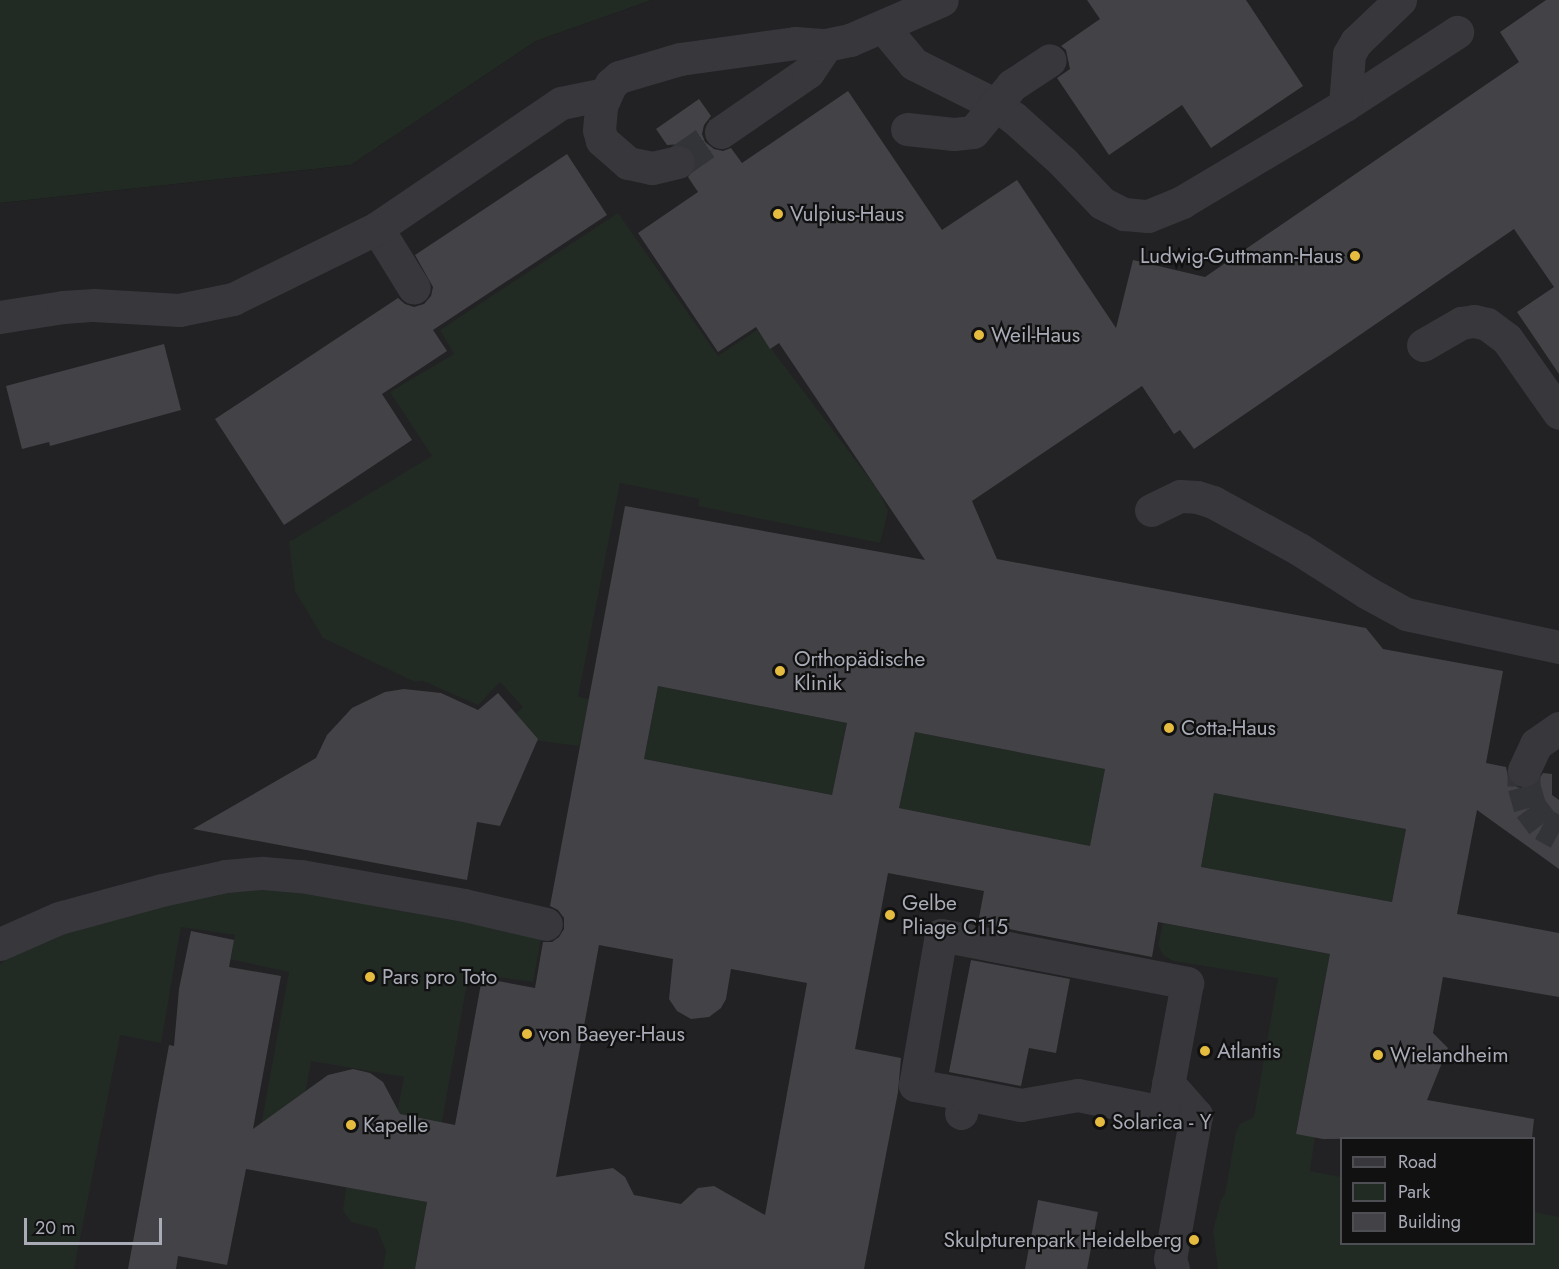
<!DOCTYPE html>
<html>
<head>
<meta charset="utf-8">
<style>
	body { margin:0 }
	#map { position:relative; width:1559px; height:1269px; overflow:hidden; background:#161617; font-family:Jost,sans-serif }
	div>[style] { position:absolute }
	.built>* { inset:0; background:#222224 }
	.green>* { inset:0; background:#222a24 }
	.building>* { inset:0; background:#434347 }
	.minor-tunnel>* { height:33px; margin-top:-16.5px; transform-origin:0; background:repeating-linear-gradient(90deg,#333437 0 33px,transparent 0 49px) }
	.minor>* { height:33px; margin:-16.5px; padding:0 16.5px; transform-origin:16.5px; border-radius:16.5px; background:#37373c }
	.dots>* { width:16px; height:16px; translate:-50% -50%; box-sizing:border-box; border:3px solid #111112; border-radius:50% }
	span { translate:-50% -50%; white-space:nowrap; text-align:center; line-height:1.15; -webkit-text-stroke:4.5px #111112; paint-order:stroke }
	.poi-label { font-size:21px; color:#a9acb7 }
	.left { translate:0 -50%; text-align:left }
	.right { translate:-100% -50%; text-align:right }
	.legend { position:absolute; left:1340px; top:1137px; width:195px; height:108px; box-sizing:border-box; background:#111112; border:2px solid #4e4f54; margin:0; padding:8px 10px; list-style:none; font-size:18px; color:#a9acb7 }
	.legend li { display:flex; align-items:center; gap:12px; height:30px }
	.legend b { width:30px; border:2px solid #4e4f54 }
	.scale { position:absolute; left:24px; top:1218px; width:138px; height:27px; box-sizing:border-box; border:3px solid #a9acb7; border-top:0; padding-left:8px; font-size:18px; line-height:21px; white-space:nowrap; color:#a9acb7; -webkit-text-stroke:4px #111112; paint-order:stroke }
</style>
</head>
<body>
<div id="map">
	<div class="built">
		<i style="clip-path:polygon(evenodd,652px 0,1559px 0,1559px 1269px,0 1269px,0 203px,351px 165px,536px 41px,652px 0,1342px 1138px,1534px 1138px,1534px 1244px,1342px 1244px,1342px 1138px)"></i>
	</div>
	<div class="green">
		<i style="clip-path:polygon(0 0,652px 0,536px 41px,351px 165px,0 203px)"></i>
		<i style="clip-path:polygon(618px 213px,718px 356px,757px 330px,879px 491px,888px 511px,880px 543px,698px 506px,699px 499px,620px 483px,578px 697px,629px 706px,622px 743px,582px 736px,579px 746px,502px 736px,498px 730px,523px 707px,500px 682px,478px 705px,423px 681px,415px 682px,323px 638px,295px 591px,289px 542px,432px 456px,390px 392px,454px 354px,440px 330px)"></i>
		<i style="clip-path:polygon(658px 686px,847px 723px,832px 795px,644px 759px)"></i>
		<i style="clip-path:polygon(915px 732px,1105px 769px,1090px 846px,860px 800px,870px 752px,909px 759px)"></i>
		<i style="clip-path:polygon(1214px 793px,1406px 829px,1392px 902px,1201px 867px)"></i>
		<i style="clip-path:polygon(289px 888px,468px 917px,541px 938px,533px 982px,469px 973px,431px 1182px,385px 1173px,404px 1077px,311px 1061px,294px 1155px,257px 1148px,289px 972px,229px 959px,235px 935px,181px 927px,161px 1043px,120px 1035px,74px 1269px,0 1269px,0 964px,34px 940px,175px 900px,244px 889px)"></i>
		<i style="clip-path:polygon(1163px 923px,1350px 958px,1323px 988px,1296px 1134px,1315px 1137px,1310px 1171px,1341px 1177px,1342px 1244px,1534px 1244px,1534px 1212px,1559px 1217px,1559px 1269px,1218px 1269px,1213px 1231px,1221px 1200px,1225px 1194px,1236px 1132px,1240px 1124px,1254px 1117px,1278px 978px,1173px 961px,1163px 955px,1158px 945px)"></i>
		<i style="clip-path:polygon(346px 1187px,427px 1202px,415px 1269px,383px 1269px,386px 1251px,377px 1229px,351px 1222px,343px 1211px)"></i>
	</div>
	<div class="building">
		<i style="clip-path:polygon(1087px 0,1246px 0,1303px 86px,1211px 148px,1182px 105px,1109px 155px,1057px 78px,1070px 69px,1066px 50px,1061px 46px,1100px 19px)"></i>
		<i style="clip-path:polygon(evenodd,1546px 0,1559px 0,1559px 374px,1517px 312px,1554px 287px,1514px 229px,1194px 449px,1180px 430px,1174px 434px,1142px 386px,972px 501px,997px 559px,1366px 628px,1383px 649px,1503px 671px,1486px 763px,1506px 767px,1509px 781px,1517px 787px,1525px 789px,1535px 785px,1543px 773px,1552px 774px,1552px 795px,1559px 800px,1559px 869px,1477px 810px,1457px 914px,1559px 933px,1559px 997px,1443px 977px,1433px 1033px,1448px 1048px,1427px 1100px,1534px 1119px,1532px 1138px,1323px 1139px,1296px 1134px,1330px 954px,1158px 922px,1152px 957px,978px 923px,984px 891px,888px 873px,855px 1049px,901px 1058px,898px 1092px,864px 1269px,415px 1269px,427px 1202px,246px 1169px,227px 1265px,178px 1256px,176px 1269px,128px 1269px,169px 1045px,174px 1046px,179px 989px,191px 931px,234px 940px,229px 967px,281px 976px,253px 1129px,328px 1075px,353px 1069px,370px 1073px,383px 1082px,400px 1114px,455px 1125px,482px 978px,535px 988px,543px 942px,552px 942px,559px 937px,564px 929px,564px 918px,558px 910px,550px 906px,625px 506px,925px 560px,779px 343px,770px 349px,756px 327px,718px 352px,638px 233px,698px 192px,688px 177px,696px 167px,696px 158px,692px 150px,683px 144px,667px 145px,656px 129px,699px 99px,711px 116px,704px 125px,702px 134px,705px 142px,714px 149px,723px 151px,731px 148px,742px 163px,848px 91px,942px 230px,1017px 180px,1116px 328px,1133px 260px,1205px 277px,1519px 62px,1500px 32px,1546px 0,658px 686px,847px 723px,832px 795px,644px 759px,658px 686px,1546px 0,915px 732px,1105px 769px,1090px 846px,899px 808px,915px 732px,1546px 0,1214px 793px,1406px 829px,1392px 902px,1201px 867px,1214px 793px,1546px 0,599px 945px,673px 959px,669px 999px,677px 1011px,691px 1019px,709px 1017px,721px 1008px,726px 999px,731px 969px,807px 983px,765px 1215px,714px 1186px,698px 1188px,681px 1204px,634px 1195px,625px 1177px,613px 1168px,556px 1177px,599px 945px)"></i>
		<i style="clip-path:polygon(567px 154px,607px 215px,433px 330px,447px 351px,382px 394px,412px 440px,284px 525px,215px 419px,398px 298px,405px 304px,414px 307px,424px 304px,431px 296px,433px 287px,415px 255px)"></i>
		<i style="clip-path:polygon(164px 344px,181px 410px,50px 446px,49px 442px,22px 449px,6px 386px)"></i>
		<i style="clip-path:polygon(404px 689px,441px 693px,478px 710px,498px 693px,538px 739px,500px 826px,477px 822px,467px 880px,193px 829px,316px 758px,327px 735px,352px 708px,385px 692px)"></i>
		<i style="clip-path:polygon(971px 960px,1070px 979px,1056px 1053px,1029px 1048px,1021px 1086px,949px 1072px)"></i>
		<i style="clip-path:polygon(1038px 1200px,1098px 1212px,1087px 1269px,1025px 1269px)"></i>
	</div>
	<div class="minor-tunnel">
		<i style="left:678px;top:162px;width:52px;rotate:-34.9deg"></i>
		<i style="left:1524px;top:770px;width:16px;rotate:90deg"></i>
		<i style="left:1524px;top:786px;width:22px;rotate:74deg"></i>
		<i style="left:1530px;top:807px;width:21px;rotate:53deg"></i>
		<i style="left:1543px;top:824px;width:18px;rotate:29deg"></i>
	</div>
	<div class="minor">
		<i style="left:883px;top:27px;width:48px;rotate:50deg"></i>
		<i style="left:914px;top:64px;width:89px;rotate:26.6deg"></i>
		<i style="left:994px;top:104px;width:24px;rotate:35deg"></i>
		<i style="left:1014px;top:118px;width:66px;rotate:41.9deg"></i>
		<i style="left:1063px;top:162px;width:57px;rotate:46.4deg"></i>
		<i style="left:1102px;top:203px;width:25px;rotate:27deg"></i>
		<i style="left:1124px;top:214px;width:24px;rotate:5deg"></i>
		<i style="left:1148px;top:216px;width:37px;rotate:-22deg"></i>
		<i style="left:1182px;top:202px;width:190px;rotate:-30.8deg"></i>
		<i style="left:1345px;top:105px;width:134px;rotate:-33.1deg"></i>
		<i style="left:1345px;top:105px;width:51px;rotate:-85.5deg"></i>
		<i style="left:1349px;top:54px;width:14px;rotate:-60deg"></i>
		<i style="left:1356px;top:42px;width:61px;rotate:-43.7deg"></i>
		<i style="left:907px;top:129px;width:47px;rotate:6.1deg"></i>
		<i style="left:954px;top:134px;width:19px;rotate:-6deg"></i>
		<i style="left:973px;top:132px;width:61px;rotate:-50.3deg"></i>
		<i style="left:1012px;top:85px;width:45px;rotate:-33.3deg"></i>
		<i style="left:721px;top:132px;width:106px;rotate:-34.6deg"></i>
		<i style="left:808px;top:72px;width:32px;rotate:-56deg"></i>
		<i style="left:678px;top:162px;width:27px;rotate:167deg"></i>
		<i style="left:652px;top:168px;width:25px;rotate:-168deg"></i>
		<i style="left:628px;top:163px;width:35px;rotate:-139deg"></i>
		<i style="left:602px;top:140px;width:10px;rotate:-107deg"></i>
		<i style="left:599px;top:130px;width:24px;rotate:-85deg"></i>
		<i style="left:601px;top:106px;width:24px;rotate:-66deg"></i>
		<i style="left:611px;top:84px;width:11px;rotate:-41deg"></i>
		<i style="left:619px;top:77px;width:64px;rotate:-16.4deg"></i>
		<i style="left:680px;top:59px;width:116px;rotate:-7.9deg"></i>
		<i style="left:795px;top:43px;width:31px;rotate:4deg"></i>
		<i style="left:826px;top:45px;width:25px;rotate:-12deg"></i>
		<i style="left:850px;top:40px;width:100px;rotate:-23.5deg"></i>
		<i style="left:377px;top:228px;width:70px;rotate:58.3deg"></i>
		<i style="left:0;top:317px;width:64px;rotate:-9deg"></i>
		<i style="left:63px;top:307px;width:31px;rotate:-4deg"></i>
		<i style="left:94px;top:305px;width:85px;rotate:3.4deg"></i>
		<i style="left:179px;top:310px;width:55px;rotate:-11.5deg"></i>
		<i style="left:233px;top:299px;width:161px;rotate:-26.2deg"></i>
		<i style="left:377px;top:228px;width:222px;rotate:-34.2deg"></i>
		<i style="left:561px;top:103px;width:45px;rotate:-11.6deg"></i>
		<i style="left:1423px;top:345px;width:44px;rotate:-30.1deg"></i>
		<i style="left:1461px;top:323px;width:13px;rotate:-9deg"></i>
		<i style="left:1474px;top:321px;width:13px;rotate:13deg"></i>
		<i style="left:1487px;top:324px;width:25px;rotate:37deg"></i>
		<i style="left:1507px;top:339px;width:90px;rotate:54.9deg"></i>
		<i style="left:1151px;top:510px;width:32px;rotate:-26deg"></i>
		<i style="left:1180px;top:496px;width:17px;rotate:3deg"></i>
		<i style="left:1197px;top:497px;width:17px;rotate:17deg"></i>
		<i style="left:1213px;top:502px;width:98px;rotate:28.7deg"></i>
		<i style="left:1299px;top:549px;width:80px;rotate:32.7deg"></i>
		<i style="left:1366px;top:592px;width:46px;rotate:28.8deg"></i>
		<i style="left:1406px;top:614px;width:157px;rotate:12.2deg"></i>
		<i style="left:1524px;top:770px;width:29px;rotate:-65deg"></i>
		<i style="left:1536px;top:744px;width:28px;rotate:-35deg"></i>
		<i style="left:0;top:944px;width:64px;rotate:-23.8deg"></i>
		<i style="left:59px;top:918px;width:107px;rotate:-15.2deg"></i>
		<i style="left:162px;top:890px;width:66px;rotate:-12.3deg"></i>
		<i style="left:226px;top:876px;width:37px;rotate:-5deg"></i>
		<i style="left:263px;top:873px;width:38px;rotate:5deg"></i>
		<i style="left:301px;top:876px;width:166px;rotate:10.1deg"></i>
		<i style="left:464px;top:905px;width:84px;rotate:13deg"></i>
		<i style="left:1168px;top:1083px;width:43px;rotate:48.8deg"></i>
		<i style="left:1196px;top:1115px;width:146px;rotate:100.2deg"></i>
		<i style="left:1170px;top:1259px;width:10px;rotate:73deg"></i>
		<i style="left:961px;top:1113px;width:19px;rotate:-78deg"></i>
		<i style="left:965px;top:1094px;width:51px;rotate:-169.8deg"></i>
		<i style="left:915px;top:1085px;width:152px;rotate:-80.2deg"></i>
		<i style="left:941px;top:935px;width:251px;rotate:11deg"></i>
		<i style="left:1187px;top:983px;width:131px;rotate:100.5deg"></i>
		<i style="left:1163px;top:1112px;width:87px;rotate:-168.7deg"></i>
		<i style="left:1078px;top:1095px;width:58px;rotate:170deg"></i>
		<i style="left:1021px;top:1105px;width:57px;rotate:-168.9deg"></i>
	</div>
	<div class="dots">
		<i style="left:778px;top:214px;background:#e5bc40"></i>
		<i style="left:1355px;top:256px;background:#e5bc40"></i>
		<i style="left:979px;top:335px;background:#e5bc40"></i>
		<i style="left:780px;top:671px;background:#e5bc40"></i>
		<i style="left:1169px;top:728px;background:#e5bc40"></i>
		<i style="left:890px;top:915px;background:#e5bc40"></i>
		<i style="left:370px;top:977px;background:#e5bc40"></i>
		<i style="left:527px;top:1034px;background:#e5bc40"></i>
		<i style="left:1205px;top:1051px;background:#e5bc40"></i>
		<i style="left:1378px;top:1055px;background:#e5bc40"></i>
		<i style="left:1100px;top:1122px;background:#e5bc40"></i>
		<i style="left:351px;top:1125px;background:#e5bc40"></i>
		<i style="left:1194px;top:1240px;background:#e5bc40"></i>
	</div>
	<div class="poi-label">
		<span class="left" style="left:790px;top:214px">Vulpius-Haus</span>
		<span class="right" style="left:1343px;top:256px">Ludwig-Guttmann-Haus</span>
		<span class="left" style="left:991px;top:335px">Weil-Haus</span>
		<span class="left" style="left:794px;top:671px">Orthopädische<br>Klinik</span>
		<span class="left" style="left:1181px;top:728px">Cotta-Haus</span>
		<span class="left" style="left:902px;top:915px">Gelbe<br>Pliage C115</span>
		<span class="left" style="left:382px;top:977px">Pars pro Toto</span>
		<span class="left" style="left:539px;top:1034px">von Baeyer-Haus</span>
		<span class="left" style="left:1217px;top:1051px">Atlantis</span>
		<span class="left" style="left:1390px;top:1055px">Wielandheim</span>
		<span class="left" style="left:1112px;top:1122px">Solarica - Y</span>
		<span class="left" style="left:363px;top:1125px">Kapelle</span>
		<span class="right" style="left:1182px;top:1240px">Skulpturenpark Heidelberg</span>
	</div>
	<ul class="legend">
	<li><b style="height:8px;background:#37373c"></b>Road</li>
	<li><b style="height:16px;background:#222a24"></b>Park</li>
	<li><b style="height:16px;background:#434347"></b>Building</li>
	</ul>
	<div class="scale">20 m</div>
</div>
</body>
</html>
